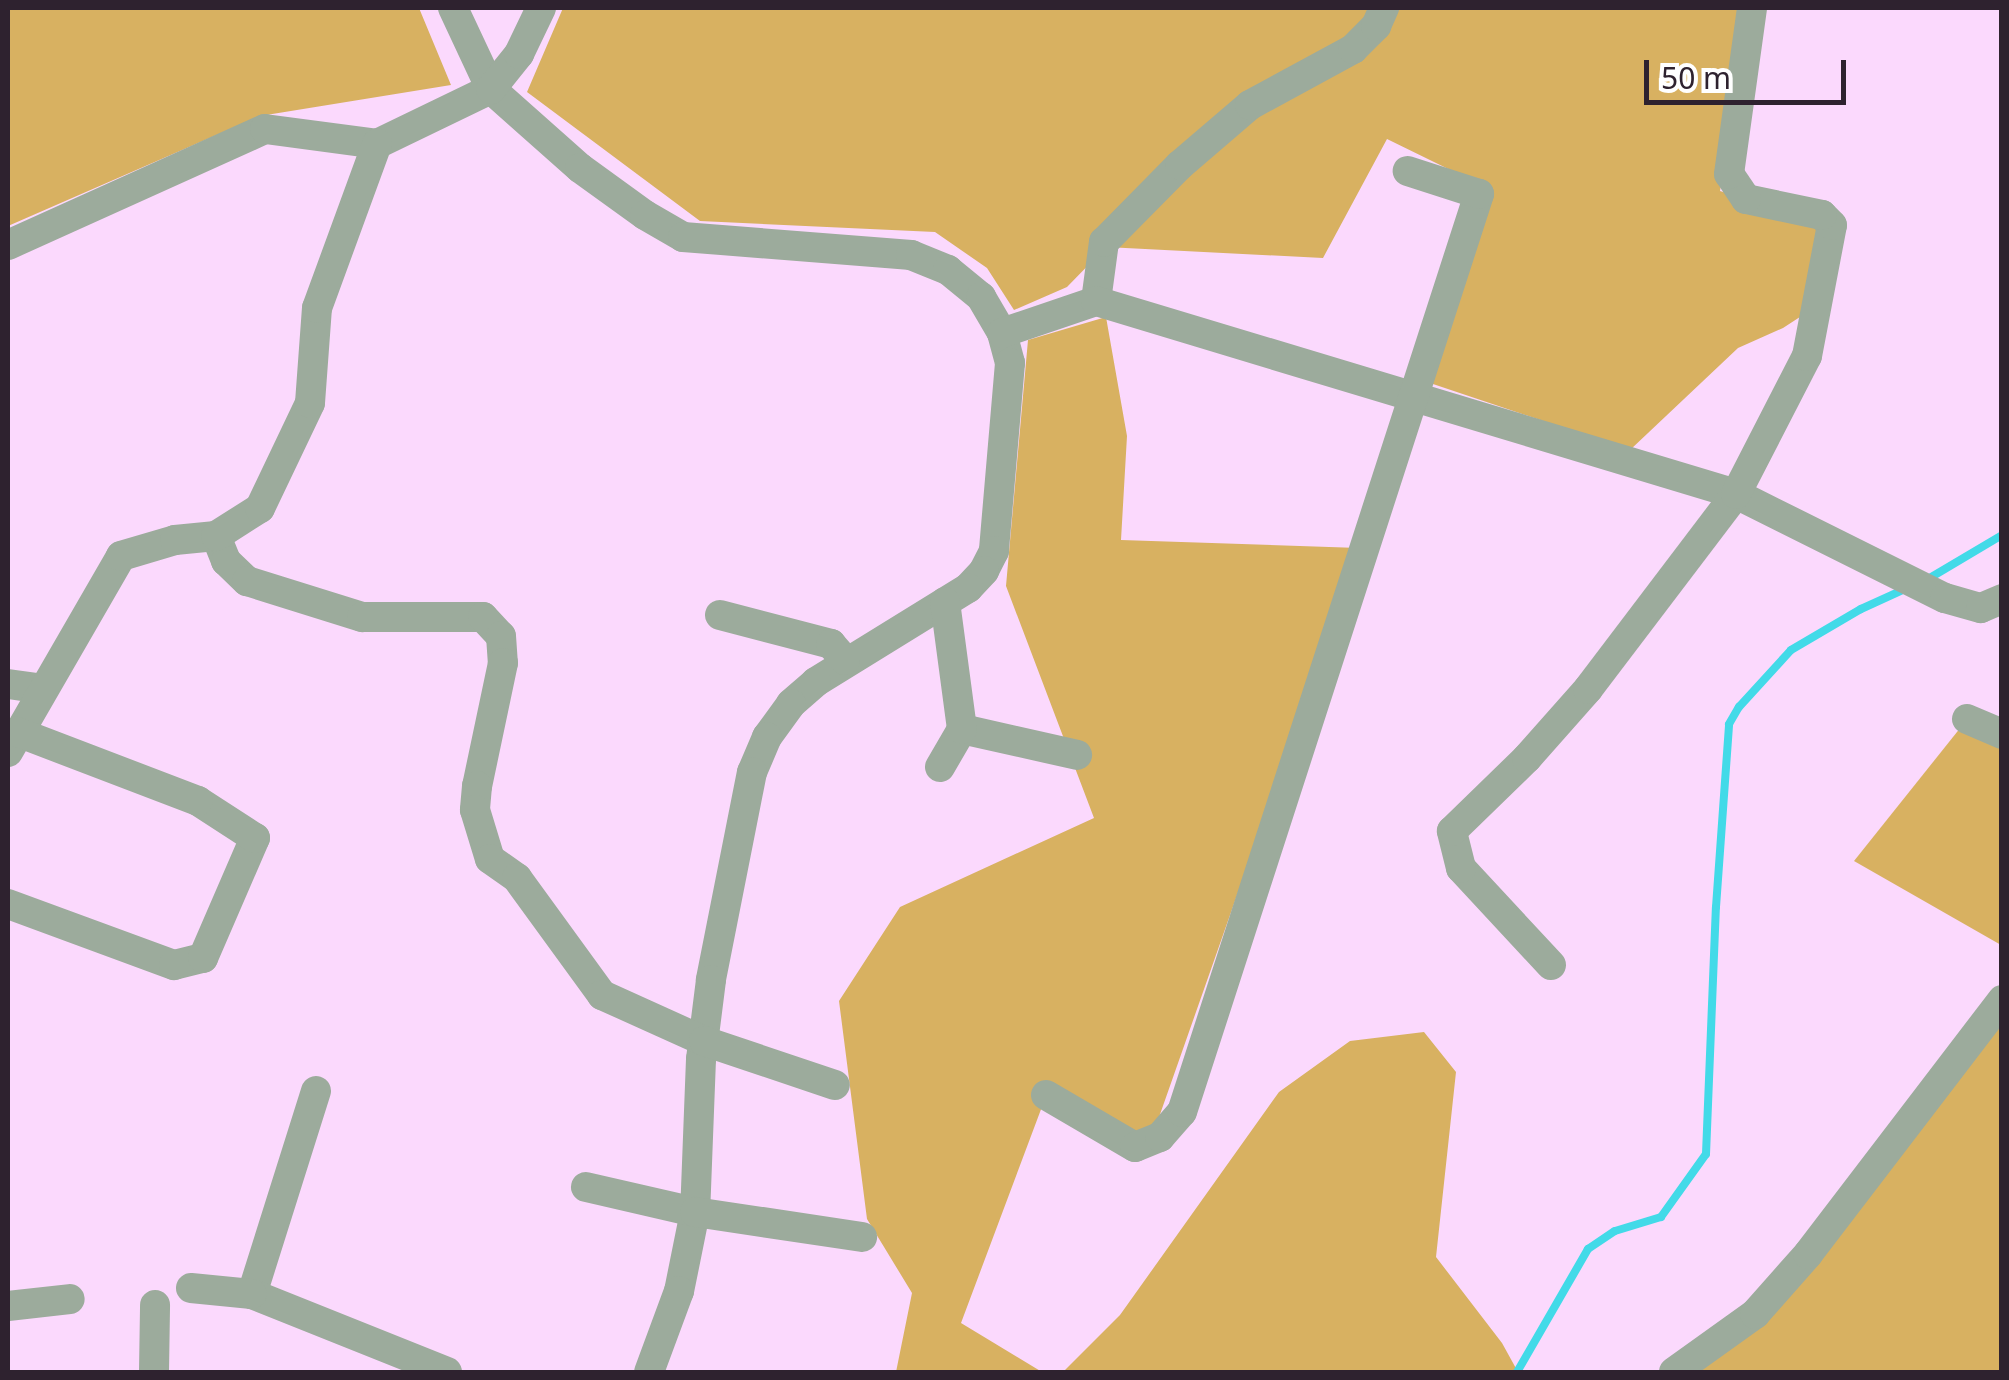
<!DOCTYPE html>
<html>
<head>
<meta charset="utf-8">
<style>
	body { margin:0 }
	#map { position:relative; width:2009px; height:1380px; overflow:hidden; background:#fbd9fd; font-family:"Noto Sans",sans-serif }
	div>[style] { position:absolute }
	.green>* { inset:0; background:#d8b161 }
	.stream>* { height:8px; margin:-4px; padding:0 4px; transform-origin:4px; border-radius:4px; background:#42dae8 }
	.minor>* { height:30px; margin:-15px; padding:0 15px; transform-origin:15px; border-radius:15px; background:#9cab9c }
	span { translate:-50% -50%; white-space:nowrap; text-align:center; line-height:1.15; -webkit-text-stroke:9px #fff; paint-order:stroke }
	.frame { position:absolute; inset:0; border:10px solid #2e222f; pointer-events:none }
	.scale { position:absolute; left:1644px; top:60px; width:202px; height:45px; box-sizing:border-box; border:5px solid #2e222f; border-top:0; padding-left:12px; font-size:30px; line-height:35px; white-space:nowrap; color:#2e222f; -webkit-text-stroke:8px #fff; paint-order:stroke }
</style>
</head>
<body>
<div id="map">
	<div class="green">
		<i style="clip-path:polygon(8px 8px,419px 8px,451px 85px,260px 116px,8px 226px)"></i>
		<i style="clip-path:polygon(563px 8px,1751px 8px,1720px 191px,1841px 228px,1823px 302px,1783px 328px,1738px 348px,1630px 450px,1430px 383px,1481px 185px,1387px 139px,1323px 258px,1106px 247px,1067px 287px,1014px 310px,987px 268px,935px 232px,700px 221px,527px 92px)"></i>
		<i style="clip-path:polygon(1106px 317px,1127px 436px,1121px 540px,1359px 548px,1151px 1140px,1046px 1096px,961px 1323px,1042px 1372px,896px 1372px,912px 1293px,867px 1219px,839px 1001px,900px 907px,1094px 818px,1006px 586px,1028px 340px)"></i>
		<i style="clip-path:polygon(1961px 727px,2001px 743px,2001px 945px,1854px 861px)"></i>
		<i style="clip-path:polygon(2001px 999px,2001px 1372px,1682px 1372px,1786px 1300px)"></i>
		<i style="clip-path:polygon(1424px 1032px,1456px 1072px,1436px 1257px,1502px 1343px,1518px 1372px,1063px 1372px,1120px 1315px,1279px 1092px,1350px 1041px)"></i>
	</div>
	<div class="stream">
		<i style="left:1928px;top:579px;width:86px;rotate:-30.7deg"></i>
		<i style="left:1517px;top:1372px;width:142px;rotate:-60deg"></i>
		<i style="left:1588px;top:1249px;width:32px;rotate:-34deg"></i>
		<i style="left:1615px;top:1231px;width:48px;rotate:-16.9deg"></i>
		<i style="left:1661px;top:1217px;width:77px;rotate:-54.5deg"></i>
		<i style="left:1706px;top:1154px;width:247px;rotate:-87.7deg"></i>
		<i style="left:1716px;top:907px;width:183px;rotate:-85.9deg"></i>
		<i style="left:1729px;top:724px;width:20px;rotate:-60deg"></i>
		<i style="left:1739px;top:707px;width:77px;rotate:-47.6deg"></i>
		<i style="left:1791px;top:650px;width:81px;rotate:-30.4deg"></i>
		<i style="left:1861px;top:609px;width:51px;rotate:-24.5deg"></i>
	</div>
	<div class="minor">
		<i style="left:453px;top:8px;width:89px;rotate:64.9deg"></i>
		<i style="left:491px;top:89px;width:119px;rotate:41.6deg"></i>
		<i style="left:580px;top:168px;width:80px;rotate:35.9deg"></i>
		<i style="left:645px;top:215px;width:44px;rotate:30.1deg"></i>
		<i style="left:683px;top:237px;width:229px;rotate:4.5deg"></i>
		<i style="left:911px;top:255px;width:40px;rotate:22deg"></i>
		<i style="left:948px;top:270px;width:43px;rotate:39.3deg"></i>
		<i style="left:981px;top:297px;width:42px;rotate:59.7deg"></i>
		<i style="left:1002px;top:333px;width:31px;rotate:75deg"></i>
		<i style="left:1010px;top:363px;width:189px;rotate:94.9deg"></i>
		<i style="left:994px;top:551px;width:22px;rotate:117deg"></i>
		<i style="left:984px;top:571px;width:23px;rotate:133deg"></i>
		<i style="left:968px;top:588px;width:179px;rotate:148.3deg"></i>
		<i style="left:816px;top:682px;width:33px;rotate:139deg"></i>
		<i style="left:791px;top:704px;width:41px;rotate:126deg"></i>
		<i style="left:767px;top:737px;width:38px;rotate:113deg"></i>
		<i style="left:752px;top:772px;width:212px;rotate:101.2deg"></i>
		<i style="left:711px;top:980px;width:80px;rotate:97.2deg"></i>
		<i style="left:701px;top:1059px;width:153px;rotate:92.2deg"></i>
		<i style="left:695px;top:1212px;width:81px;rotate:101.4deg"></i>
		<i style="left:679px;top:1291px;width:86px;rotate:110.3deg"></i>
		<i style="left:8px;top:245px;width:282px;rotate:-24.3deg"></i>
		<i style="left:265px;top:129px;width:113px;rotate:7.6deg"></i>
		<i style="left:377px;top:144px;width:127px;rotate:-25.8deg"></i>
		<i style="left:491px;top:89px;width:45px;rotate:-51.3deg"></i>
		<i style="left:519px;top:54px;width:51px;rotate:-64.4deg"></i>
		<i style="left:1096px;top:301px;width:60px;rotate:-82.3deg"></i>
		<i style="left:1104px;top:242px;width:108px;rotate:-45.4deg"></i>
		<i style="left:1180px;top:165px;width:92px;rotate:-40.6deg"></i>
		<i style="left:1250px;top:105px;width:117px;rotate:-28.5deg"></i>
		<i style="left:1353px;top:49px;width:33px;rotate:-45deg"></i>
		<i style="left:1376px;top:26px;width:20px;rotate:-66deg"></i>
		<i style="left:1002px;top:333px;width:99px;rotate:-18.8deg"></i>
		<i style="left:1096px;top:301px;width:668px;rotate:16.78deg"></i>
		<i style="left:1736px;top:494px;width:233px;rotate:26.5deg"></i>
		<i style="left:1945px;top:598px;width:37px;rotate:16deg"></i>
		<i style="left:1981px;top:608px;width:23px;rotate:-23deg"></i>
		<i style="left:216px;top:536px;width:27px;rotate:68deg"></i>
		<i style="left:226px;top:561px;width:29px;rotate:44deg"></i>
		<i style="left:247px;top:581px;width:121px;rotate:17.4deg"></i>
		<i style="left:362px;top:617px;width:121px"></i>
		<i style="left:483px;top:617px;width:26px;rotate:47deg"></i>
		<i style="left:501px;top:636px;width:27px;rotate:86deg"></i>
		<i style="left:503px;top:663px;width:126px;rotate:101.9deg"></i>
		<i style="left:477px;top:786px;width:24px;rotate:95deg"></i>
		<i style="left:475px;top:810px;width:51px;rotate:73deg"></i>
		<i style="left:490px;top:859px;width:33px;rotate:35deg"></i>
		<i style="left:517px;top:878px;width:145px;rotate:54deg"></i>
		<i style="left:602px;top:995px;width:112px;rotate:24.3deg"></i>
		<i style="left:704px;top:1041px;width:138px;rotate:18.6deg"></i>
		<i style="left:720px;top:615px;width:115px;rotate:14.6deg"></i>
		<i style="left:831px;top:644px;width:21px;rotate:49deg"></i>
		<i style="left:8px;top:684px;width:35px;rotate:8deg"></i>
		<i style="left:1967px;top:719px;width:38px;rotate:23deg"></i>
		<i style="left:962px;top:729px;width:118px;rotate:12.7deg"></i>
		<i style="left:8px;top:752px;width:226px;rotate:-60deg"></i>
		<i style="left:121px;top:556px;width:56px;rotate:-16.5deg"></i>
		<i style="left:175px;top:540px;width:41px;rotate:-5.6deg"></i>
		<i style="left:216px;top:536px;width:52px;rotate:-32.5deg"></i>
		<i style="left:260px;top:508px;width:116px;rotate:-64.5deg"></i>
		<i style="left:310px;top:403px;width:95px;rotate:-85.8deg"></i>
		<i style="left:317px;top:308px;width:175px;rotate:-69.9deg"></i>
		<i style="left:940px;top:767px;width:44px;rotate:-59.9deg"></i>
		<i style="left:962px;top:729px;width:128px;rotate:-97.6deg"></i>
		<i style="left:8px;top:904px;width:177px;rotate:20.2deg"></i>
		<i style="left:174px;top:965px;width:30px;rotate:-14deg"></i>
		<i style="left:203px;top:958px;width:131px;rotate:-66.6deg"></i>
		<i style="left:255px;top:838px;width:68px;rotate:-147deg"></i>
		<i style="left:198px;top:801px;width:194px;rotate:-159.1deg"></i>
		<i style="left:1551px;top:965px;width:132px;rotate:-132.9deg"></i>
		<i style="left:1461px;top:868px;width:38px;rotate:-104deg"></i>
		<i style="left:1452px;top:831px;width:105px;rotate:-44.2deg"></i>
		<i style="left:1527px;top:758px;width:92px;rotate:-48.5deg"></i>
		<i style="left:1588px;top:689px;width:245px;rotate:-52.8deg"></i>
		<i style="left:1736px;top:494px;width:155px;rotate:-62.8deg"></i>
		<i style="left:1807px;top:356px;width:133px;rotate:-79.2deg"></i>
		<i style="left:1832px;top:225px;width:14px;rotate:-135deg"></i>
		<i style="left:1822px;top:215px;width:78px;rotate:-168.1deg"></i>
		<i style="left:1746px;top:199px;width:30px;rotate:-124deg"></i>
		<i style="left:1729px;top:174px;width:168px;rotate:-82.1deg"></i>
		<i style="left:316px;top:1091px;width:213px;rotate:107.5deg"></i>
		<i style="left:252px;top:1294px;width:210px;rotate:21.8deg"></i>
		<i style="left:1046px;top:1095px;width:103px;rotate:30.3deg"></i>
		<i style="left:1135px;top:1147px;width:27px;rotate:-22deg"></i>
		<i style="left:1160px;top:1137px;width:33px;rotate:-49deg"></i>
		<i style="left:1182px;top:1112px;width:965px;rotate:-72.07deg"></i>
		<i style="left:1479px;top:194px;width:75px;rotate:-162.1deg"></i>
		<i style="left:586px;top:1187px;width:112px;rotate:12.9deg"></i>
		<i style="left:695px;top:1212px;width:169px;rotate:8.5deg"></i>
		<i style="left:191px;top:1288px;width:61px;rotate:5.6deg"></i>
		<i style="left:8px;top:1306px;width:62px;rotate:-6.4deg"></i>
		<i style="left:154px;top:1372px;width:67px;rotate:-89.1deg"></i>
		<i style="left:1674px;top:1372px;width:100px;rotate:-35.6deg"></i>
		<i style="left:1755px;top:1314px;width:80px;rotate:-48.5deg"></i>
		<i style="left:1808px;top:1254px;width:320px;rotate:-52.6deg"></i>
	</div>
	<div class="frame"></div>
	<div class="scale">50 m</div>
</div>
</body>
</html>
